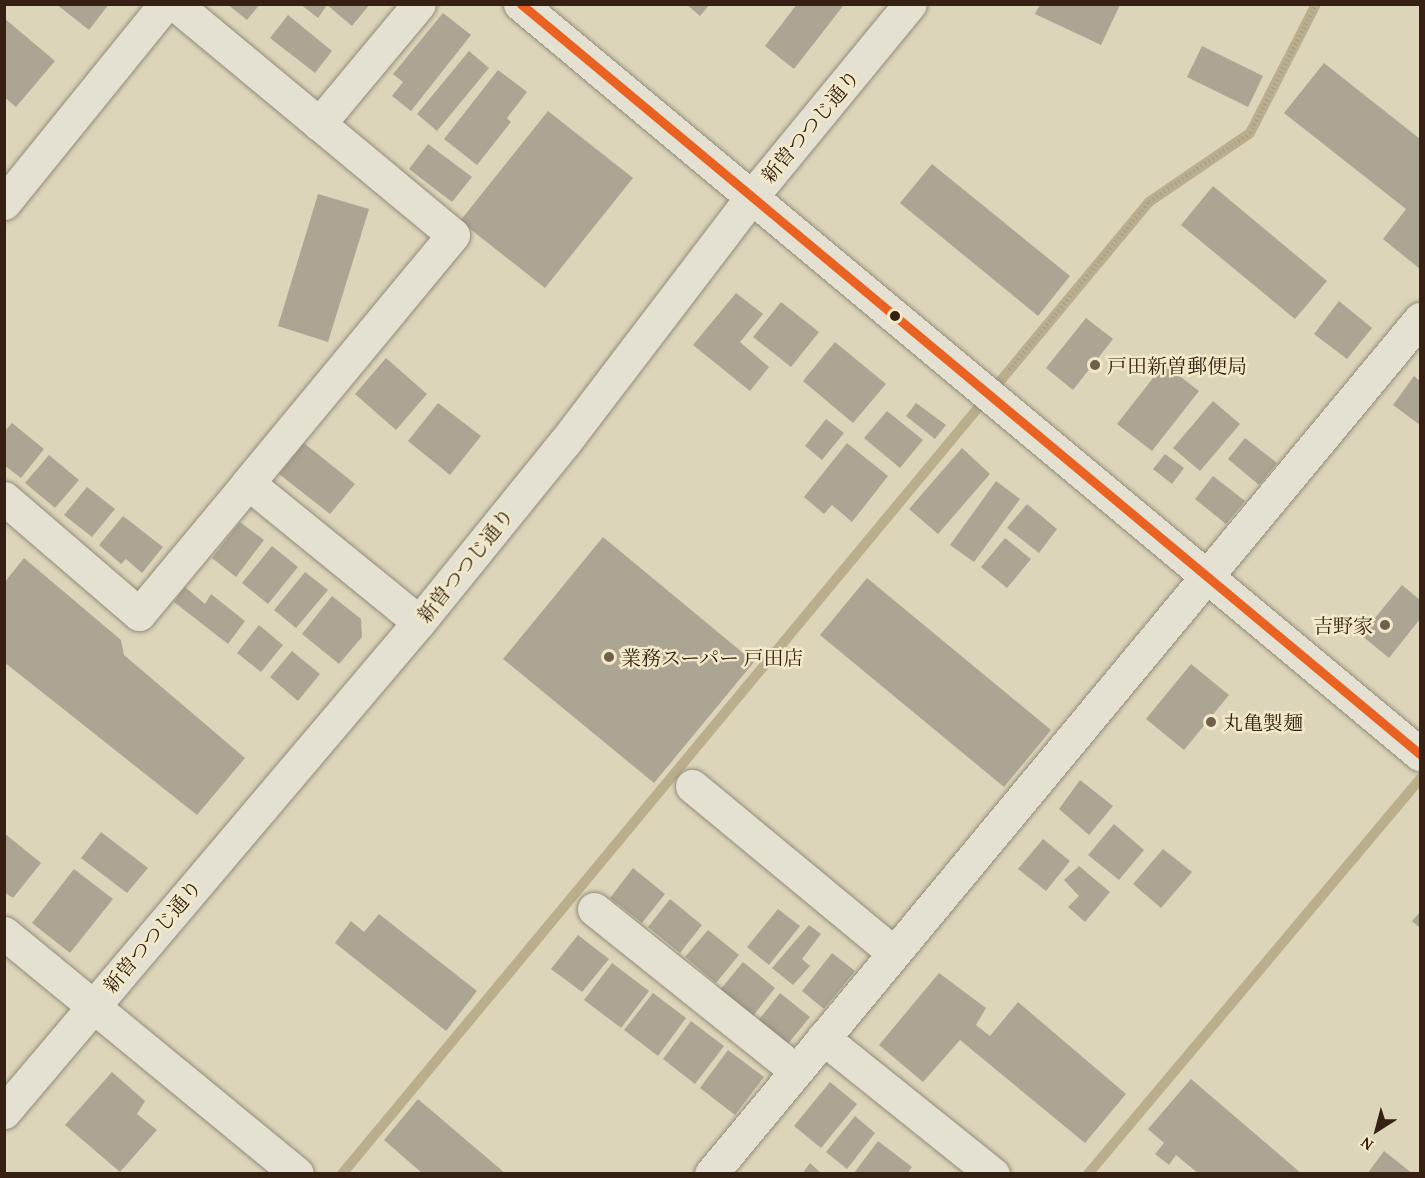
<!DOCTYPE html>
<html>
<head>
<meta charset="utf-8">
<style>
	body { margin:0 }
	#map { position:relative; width:1425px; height:1178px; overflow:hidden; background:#ddd5ba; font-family:"Gentium Book Plus","Noto Serif JP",serif }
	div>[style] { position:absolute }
	.stream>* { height:10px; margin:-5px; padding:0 5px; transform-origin:5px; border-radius:5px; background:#bbae8c }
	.building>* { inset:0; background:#aca593 }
	.path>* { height:4px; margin-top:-2px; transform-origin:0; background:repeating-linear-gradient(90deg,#a49f93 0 1.5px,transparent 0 4.5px) }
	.roads { filter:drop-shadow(0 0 2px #928b7a) drop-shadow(0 0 2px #928b7a) }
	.minor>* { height:33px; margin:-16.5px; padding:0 16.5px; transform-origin:16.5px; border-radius:16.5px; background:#e4e0d2 }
	.bus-1>* { height:9px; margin:-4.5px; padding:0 4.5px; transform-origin:4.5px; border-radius:4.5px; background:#e96221 }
	.dots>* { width:16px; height:16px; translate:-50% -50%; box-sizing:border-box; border:3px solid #f2e9c9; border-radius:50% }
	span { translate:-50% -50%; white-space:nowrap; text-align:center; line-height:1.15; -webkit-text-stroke:5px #f2e9c9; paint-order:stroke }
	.street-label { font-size:20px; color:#352013 }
	.poi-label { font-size:20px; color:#352013 }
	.left { translate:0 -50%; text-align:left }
	.right { translate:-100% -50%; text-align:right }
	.frame { position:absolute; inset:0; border:6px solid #352013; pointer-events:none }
	.north { position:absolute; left:1347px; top:1100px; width:60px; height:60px; -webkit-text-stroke:4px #f2e9c9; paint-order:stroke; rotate:216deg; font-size:16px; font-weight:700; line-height:24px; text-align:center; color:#352013 }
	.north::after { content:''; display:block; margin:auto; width:21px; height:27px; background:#352013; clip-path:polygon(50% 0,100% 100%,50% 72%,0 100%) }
</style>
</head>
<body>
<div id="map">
	<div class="stream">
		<i style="left:342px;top:1174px;width:1263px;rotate:-50.3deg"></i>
		<i style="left:1149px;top:202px;width:122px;rotate:-34.3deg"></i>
		<i style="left:1250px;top:133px;width:145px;rotate:-62.9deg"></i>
		<i style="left:1088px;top:1174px;width:516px;rotate:-49.95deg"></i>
	</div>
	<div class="building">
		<i style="clip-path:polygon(56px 4px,109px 4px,89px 30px)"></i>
		<i style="clip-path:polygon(227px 4px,260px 4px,247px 20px)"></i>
		<i style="clip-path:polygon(300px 4px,370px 4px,352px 26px,327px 5px,318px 18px)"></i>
		<i style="clip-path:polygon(686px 4px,710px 4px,700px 16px)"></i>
		<i style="clip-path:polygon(797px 4px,843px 6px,794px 69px,765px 46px)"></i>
		<i style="clip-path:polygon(1040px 4px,1118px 4px,1120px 5px,1101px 45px,1035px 14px)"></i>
		<i style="clip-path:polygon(443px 13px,471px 35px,411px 111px,392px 96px,403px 82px,393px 74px)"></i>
		<i style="clip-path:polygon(288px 15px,332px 51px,315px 73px,270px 38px)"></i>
		<i style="clip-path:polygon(4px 18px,55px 61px,16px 107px,4px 97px)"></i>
		<i style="clip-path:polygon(1202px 46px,1263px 76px,1248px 107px,1187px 77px)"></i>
		<i style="clip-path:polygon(469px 51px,489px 68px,437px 131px,417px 114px)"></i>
		<i style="clip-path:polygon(1324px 63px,1420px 139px,1420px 269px,1383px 239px,1406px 209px,1284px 113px)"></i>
		<i style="clip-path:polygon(498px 70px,527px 92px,507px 118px,511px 122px,477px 165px,444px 139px)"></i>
		<i style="clip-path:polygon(548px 111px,633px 178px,545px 288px,460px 221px)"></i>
		<i style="clip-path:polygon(428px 144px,472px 177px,452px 202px,409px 169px)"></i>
		<i style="clip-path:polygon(932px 164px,1070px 276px,1038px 316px,900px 203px)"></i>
		<i style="clip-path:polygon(1213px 186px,1327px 281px,1295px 319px,1181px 225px)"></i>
		<i style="clip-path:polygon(318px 194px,369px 209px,328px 342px,278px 326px)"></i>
		<i style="clip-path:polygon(736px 293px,763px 314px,740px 342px,769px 367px,750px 391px,693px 345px)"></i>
		<i style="clip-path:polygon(1339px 301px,1372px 328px,1347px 359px,1314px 334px)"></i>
		<i style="clip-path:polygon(781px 302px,819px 332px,791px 367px,753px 337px)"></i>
		<i style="clip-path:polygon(1086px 318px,1113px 339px,1073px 390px,1046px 368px)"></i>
		<i style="clip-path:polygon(835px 342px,886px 384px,853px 423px,803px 381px)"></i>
		<i style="clip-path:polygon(386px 358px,427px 394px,396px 430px,355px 394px)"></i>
		<i style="clip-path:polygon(1164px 364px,1199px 391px,1152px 451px,1117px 424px)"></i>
		<i style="clip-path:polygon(1414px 376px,1420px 381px,1420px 425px,1393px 405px)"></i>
		<i style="clip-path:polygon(1213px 401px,1240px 424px,1200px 471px,1173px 448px)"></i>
		<i style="clip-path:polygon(438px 403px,481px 436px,450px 475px,408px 441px)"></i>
		<i style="clip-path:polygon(916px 403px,946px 425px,935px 439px,906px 416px)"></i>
		<i style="clip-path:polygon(887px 411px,923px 440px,900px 468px,864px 438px)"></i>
		<i style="clip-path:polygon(826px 419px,844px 433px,822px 460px,805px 446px)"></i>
		<i style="clip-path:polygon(12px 423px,44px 449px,21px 478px,4px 465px,4px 432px)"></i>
		<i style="clip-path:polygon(1245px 438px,1277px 463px,1259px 485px,1228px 459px)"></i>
		<i style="clip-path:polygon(304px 443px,355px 484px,330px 514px,279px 474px)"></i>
		<i style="clip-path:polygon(847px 443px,888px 476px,852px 522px,832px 505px,824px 514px,804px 497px)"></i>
		<i style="clip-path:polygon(962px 448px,990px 474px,938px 534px,909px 509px)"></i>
		<i style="clip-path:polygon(1165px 454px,1184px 468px,1172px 484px,1153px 469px)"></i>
		<i style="clip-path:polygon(49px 455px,79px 480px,55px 508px,25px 483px)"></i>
		<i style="clip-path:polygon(1213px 476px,1245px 501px,1226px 524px,1195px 499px)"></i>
		<i style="clip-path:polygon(996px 481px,1020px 499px,974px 562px,950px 545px)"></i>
		<i style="clip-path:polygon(87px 487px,115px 509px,92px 537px,64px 515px)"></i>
		<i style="clip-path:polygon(1027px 504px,1057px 529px,1039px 553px,1007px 528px)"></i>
		<i style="clip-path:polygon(123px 516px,163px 547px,142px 573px,126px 559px,121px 564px,99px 545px)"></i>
		<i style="clip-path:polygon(240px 522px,264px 540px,236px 577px,212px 558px)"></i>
		<i style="clip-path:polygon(603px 537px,754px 662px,654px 783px,503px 659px)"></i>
		<i style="clip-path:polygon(1005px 538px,1031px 559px,1007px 588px,981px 567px)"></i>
		<i style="clip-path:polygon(272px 546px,298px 567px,268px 604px,242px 583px)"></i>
		<i style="clip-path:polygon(24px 558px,121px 640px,124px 655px,245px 758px,197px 815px,4px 662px,4px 583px)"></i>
		<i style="clip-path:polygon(305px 572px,328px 590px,296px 628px,274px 610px)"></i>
		<i style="clip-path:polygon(867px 578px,1051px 730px,1004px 787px,820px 635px)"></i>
		<i style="clip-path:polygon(1402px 585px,1420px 600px,1420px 619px,1389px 658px,1361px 635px)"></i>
		<i style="clip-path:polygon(185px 587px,205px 604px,211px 594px,245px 621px,228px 644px,174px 602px)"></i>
		<i style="clip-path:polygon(332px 596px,361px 619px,362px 637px,339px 664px,302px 634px)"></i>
		<i style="clip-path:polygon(259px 625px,283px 645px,261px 672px,237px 653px)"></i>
		<i style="clip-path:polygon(292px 651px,320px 674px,298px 701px,270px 677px)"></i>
		<i style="clip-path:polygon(1191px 664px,1229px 695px,1184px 750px,1146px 719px)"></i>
		<i style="clip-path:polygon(1080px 780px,1113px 806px,1089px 835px,1059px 809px)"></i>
		<i style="clip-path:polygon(1114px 824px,1144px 850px,1119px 880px,1088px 855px)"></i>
		<i style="clip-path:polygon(101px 832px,148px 868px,127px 893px,81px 858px)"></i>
		<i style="clip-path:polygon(4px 833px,41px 863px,13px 898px,4px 892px)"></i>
		<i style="clip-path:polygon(1043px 839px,1070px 861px,1046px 891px,1018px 869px)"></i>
		<i style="clip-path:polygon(1163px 849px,1192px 872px,1161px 908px,1133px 884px)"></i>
		<i style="clip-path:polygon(1079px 866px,1110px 892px,1085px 922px,1068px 907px,1079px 896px,1064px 880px)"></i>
		<i style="clip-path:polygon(633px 868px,665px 894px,642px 923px,610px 898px)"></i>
		<i style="clip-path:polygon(74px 869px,113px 899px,70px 953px,32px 923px)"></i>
		<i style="clip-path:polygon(670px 899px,702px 925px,680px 953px,648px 927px)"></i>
		<i style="clip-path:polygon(778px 909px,800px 926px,769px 965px,747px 947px)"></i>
		<i style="clip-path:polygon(1420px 912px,1420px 928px,1412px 921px)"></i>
		<i style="clip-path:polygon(379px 914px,477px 991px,446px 1031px,335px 943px,351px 921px,364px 932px)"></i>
		<i style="clip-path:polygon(809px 925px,821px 934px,802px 959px,810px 966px,793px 985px,772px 968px)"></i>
		<i style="clip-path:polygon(708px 930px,739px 955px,716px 983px,685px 957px)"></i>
		<i style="clip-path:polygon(578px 935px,609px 959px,582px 992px,551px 969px)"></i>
		<i style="clip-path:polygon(832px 953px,855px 971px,824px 1009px,802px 991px)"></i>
		<i style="clip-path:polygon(743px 962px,775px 988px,753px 1016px,720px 990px)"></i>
		<i style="clip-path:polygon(612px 963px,649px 991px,621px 1028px,584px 1000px)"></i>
		<i style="clip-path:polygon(939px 973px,986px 1008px,976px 1025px,990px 1036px,1018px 1002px,1126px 1094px,1085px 1143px,960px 1040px,923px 1082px,879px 1045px)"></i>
		<i style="clip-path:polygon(653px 993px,686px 1018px,658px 1056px,624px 1030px)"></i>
		<i style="clip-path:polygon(780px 993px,810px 1017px,787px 1045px,757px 1022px)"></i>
		<i style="clip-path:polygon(691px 1021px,724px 1046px,695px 1084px,663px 1059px)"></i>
		<i style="clip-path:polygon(728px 1050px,764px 1077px,735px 1115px,700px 1088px)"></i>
		<i style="clip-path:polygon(112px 1072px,145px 1101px,137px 1114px,157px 1130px,120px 1172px,65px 1125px)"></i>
		<i style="clip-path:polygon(1191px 1079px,1302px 1174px,1199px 1174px,1176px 1155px,1169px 1165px,1155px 1154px,1164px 1143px,1148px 1129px)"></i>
		<i style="clip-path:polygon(830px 1082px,857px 1104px,821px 1148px,794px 1126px)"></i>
		<i style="clip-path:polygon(418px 1099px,506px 1174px,423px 1174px,384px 1140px)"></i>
		<i style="clip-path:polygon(855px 1116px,875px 1133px,847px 1169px,826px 1152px)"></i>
		<i style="clip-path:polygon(878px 1141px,912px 1167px,907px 1174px,854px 1173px)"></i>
		<i style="clip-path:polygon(1384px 1151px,1413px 1174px,1367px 1174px)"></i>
		<i style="clip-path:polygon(810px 1163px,822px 1174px,802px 1174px)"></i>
	</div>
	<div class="path">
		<i style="left:1009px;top:370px;width:219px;rotate:-50.2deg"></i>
		<i style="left:1149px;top:202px;width:122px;rotate:-34.3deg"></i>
		<i style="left:1250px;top:133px;width:145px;rotate:-62.9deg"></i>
	</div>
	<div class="roads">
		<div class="minor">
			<i style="left:175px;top:4px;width:361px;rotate:39.7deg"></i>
			<i style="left:453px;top:235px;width:322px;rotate:129.6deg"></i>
			<i style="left:248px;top:483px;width:220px;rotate:39.1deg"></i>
			<i style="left:520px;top:4px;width:1172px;rotate:39.81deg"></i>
			<i style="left:319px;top:124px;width:156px;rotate:-50.2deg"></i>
			<i style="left:4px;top:203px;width:256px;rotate:-51deg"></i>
			<i style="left:4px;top:498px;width:178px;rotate:40.7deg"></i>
			<i style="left:139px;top:614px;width:170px;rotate:-50.2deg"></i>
			<i style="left:692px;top:786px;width:262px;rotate:39.6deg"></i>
			<i style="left:594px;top:909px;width:259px;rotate:38.7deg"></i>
			<i style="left:4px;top:933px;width:379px;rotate:39.4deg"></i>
			<i style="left:823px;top:1038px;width:218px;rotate:38.7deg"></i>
			<i style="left:4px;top:1112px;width:642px;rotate:-49.74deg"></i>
			<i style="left:419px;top:622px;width:232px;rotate:-51deg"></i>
			<i style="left:565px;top:442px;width:310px;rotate:-52.7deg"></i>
			<i style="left:753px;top:195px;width:247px;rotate:-50.6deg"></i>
			<i style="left:711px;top:1174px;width:1111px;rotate:-50.33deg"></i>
		</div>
	</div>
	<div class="bus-1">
		<i style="left:521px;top:4px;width:1171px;rotate:39.84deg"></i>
	</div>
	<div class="dots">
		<i style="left:895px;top:316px;background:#352013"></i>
		<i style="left:1095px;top:365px;background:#705f4d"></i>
		<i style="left:1385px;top:625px;background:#705f4d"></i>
		<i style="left:609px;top:657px;background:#705f4d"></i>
		<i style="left:1211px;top:722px;background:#705f4d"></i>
	</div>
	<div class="street-label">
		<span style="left:810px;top:126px;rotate:-50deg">新曽つつじ通り</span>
		<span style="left:465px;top:565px;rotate:-51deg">新曽つつじ通り</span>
		<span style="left:152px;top:936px;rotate:-50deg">新曽つつじ通り</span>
	</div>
	<div class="poi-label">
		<span class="left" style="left:1107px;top:365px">戸田新曽郵便局</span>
		<span class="right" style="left:1373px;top:625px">吉野家</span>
		<span class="left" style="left:621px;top:657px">業務スーパー 戸田店</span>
		<span class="left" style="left:1223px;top:722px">丸亀製麺</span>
	</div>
	<div class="frame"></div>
	<div class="north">N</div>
</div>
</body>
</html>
